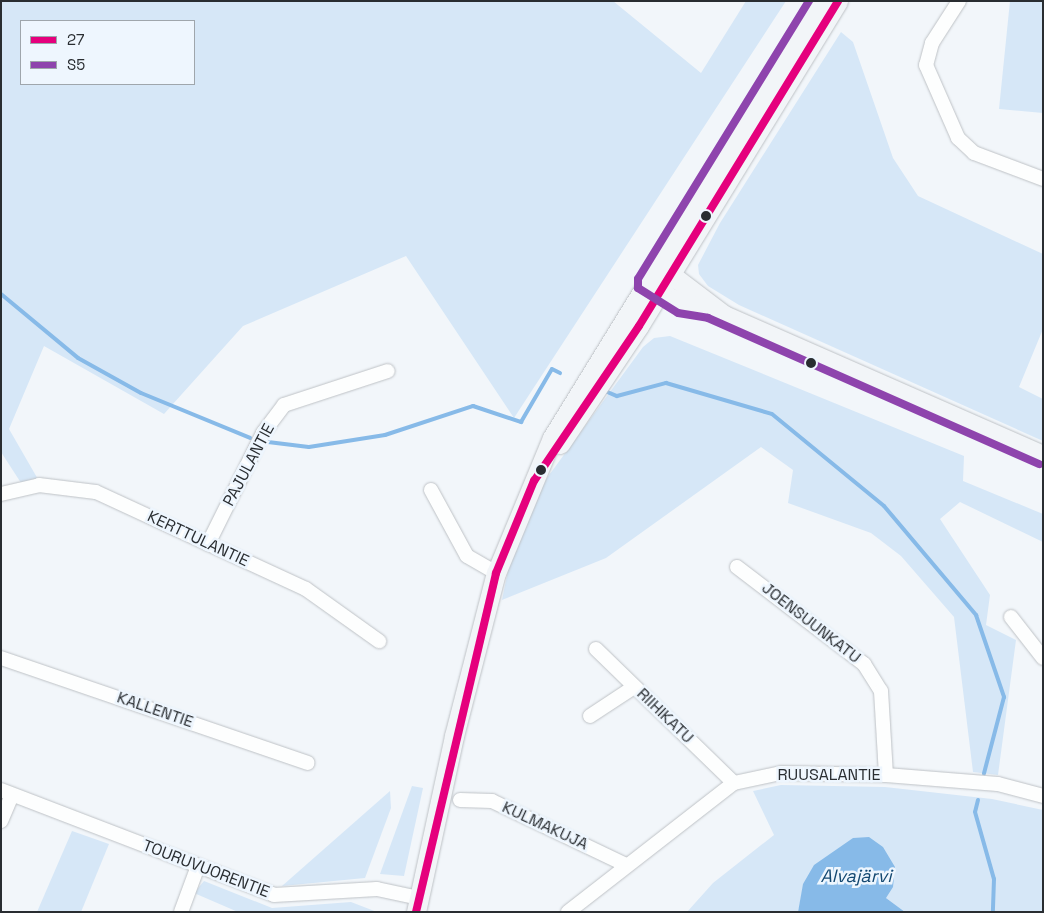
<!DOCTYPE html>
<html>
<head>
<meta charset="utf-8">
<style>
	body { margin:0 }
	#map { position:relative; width:1044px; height:913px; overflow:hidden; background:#f2f6fa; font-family:"Space Grotesk",sans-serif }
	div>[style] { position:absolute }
	.green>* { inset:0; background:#d6e7f7 }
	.water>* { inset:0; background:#87bae8 }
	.stream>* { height:4px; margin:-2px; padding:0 2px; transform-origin:2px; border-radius:2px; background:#87bae8 }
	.roads { filter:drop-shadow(0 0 1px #bec2c6) drop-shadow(0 0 1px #bec2c6) }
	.minor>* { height:14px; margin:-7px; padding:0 7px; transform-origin:7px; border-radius:7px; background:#fdfefe }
	.secondary>* { height:19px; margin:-9.5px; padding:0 9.5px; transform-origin:9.5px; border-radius:9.5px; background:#f2f5f8 }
	.bus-1>* { height:8px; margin:-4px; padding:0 4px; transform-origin:4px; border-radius:4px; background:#e5007d }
	.bus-2>* { height:8px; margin:-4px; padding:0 4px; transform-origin:4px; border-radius:4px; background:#8e44ad }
	.dots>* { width:14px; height:14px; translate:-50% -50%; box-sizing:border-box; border:2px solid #eef6fe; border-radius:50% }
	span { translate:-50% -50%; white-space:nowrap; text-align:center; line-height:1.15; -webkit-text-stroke:5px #eef6fe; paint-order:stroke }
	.street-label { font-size:16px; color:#292d31 }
	.water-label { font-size:18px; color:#134871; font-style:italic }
	.frame { position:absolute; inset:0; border:2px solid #292d31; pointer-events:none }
	.legend { position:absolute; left:20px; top:20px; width:175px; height:65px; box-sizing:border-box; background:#eef6fe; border:1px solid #9fa6ac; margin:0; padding:6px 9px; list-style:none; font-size:15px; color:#292d31 }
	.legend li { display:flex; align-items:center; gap:10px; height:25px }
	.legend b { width:25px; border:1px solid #9fa6ac }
</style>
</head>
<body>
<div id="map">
	<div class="green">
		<i style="clip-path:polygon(evenodd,1px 1px,613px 1px,701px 73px,746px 1px,786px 1px,514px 418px,406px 256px,243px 326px,164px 414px,44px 346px,9px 429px,39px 481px,23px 486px,1px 452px,1px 1px,21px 21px,194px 21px,194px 84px,21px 84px,21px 21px)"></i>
		<i style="clip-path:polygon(1010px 1px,1043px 1px,1043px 113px,999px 109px)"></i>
		<i style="clip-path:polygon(841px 32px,853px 42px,893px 158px,918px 196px,1043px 254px,1043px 329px,1019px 387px,1043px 399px,1043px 441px,739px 305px,708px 286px,699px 274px,698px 265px,720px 223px)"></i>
		<i style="clip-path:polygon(670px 336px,964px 456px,963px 481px,1043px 514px,1043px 542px,960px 502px,940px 519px,990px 595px,986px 625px,1016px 640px,998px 775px,973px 772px,954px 617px,901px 556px,871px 533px,788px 503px,793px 470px,761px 447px,606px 558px,502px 600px,513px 546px,544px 482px,643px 347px,654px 338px)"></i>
		<i style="clip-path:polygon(781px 785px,885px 787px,992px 799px,1043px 810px,1043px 912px,905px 912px,886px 898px,804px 883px,798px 912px,687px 912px,713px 883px,774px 835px,753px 791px)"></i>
		<i style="clip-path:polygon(412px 786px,423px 788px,404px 876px,380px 874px)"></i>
		<i style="clip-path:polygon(390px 791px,391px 808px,365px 878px,282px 886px)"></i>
		<i style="clip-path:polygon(72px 831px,109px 844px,81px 912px,37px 912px)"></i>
		<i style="clip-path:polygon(204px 881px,272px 908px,351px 902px,377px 912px,238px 912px,194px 893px)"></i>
	</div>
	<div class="water">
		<i style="clip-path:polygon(869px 837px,883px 847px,895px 867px,893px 887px,886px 898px,905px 912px,798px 912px,803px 884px,814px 865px,853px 838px)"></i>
	</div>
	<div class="stream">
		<i style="left:1px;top:294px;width:100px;rotate:39.7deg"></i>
		<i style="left:78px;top:358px;width:72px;rotate:29.1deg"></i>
		<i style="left:141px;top:393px;width:118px;rotate:22.4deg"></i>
		<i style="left:605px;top:391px;width:13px;rotate:23deg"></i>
		<i style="left:617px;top:396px;width:51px;rotate:-14.9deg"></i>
		<i style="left:666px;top:383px;width:110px;rotate:16.3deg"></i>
		<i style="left:772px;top:414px;width:145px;rotate:39.4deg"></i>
		<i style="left:884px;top:506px;width:143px;rotate:49.8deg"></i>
		<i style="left:976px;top:615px;width:87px;rotate:71.1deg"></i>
		<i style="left:1004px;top:697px;width:79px;rotate:104.7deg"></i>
		<i style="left:268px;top:442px;width:41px;rotate:7deg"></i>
		<i style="left:309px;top:447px;width:77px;rotate:-9deg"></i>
		<i style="left:385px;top:435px;width:93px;rotate:-18.2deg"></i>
		<i style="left:473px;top:406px;width:51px;rotate:18.4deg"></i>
		<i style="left:521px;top:422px;width:61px;rotate:-59.7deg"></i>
		<i style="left:552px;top:369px;width:9px;rotate:27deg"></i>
		<i style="left:978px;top:800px;width:12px;rotate:104deg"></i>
		<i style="left:975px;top:812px;width:70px;rotate:74.2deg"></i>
		<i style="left:994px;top:879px;width:33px;rotate:92deg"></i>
	</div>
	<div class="roads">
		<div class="minor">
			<i style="left:959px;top:1px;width:50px;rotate:122.7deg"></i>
			<i style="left:932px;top:43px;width:23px;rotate:105deg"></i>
			<i style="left:926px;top:65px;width:80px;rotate:66.3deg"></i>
			<i style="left:958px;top:138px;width:22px;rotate:43deg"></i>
			<i style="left:974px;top:153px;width:74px;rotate:20.6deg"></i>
			<i style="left:431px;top:490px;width:75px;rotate:61.4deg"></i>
			<i style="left:467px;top:556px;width:34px;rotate:30deg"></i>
			<i style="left:1px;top:494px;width:39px;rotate:-13deg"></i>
			<i style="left:39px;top:485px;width:57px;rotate:7deg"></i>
			<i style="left:96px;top:492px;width:231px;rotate:24.8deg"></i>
			<i style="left:306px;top:589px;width:90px;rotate:35.5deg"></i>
			<i style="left:208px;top:544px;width:124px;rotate:-63.6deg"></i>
			<i style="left:263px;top:433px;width:35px;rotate:-53deg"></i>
			<i style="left:284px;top:405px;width:109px;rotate:-18.1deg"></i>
			<i style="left:737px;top:567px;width:160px;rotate:37.4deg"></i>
			<i style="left:864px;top:664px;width:32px;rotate:58deg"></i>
			<i style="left:881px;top:691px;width:84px;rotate:86.6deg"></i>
			<i style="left:1011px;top:617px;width:52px;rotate:52deg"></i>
			<i style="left:596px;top:649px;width:192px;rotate:44.2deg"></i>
			<i style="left:1px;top:658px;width:324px;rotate:18.9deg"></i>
			<i style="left:590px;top:716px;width:53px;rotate:-33.4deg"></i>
			<i style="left:1px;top:790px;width:292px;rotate:21deg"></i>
			<i style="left:274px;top:895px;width:103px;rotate:-3.3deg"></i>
			<i style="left:377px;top:889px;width:43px;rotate:12.1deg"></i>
			<i style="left:460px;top:800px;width:32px;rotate:2deg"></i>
			<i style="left:492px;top:801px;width:148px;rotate:25.5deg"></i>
			<i style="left:1px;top:821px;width:28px;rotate:-67deg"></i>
			<i style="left:181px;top:912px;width:49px;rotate:-69.7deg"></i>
			<i style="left:568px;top:912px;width:210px;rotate:-37.9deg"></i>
			<i style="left:734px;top:783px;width:48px;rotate:-12deg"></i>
			<i style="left:781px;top:773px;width:105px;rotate:1.1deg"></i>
			<i style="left:886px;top:775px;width:112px;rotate:4.6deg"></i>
			<i style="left:998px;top:784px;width:47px;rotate:14.9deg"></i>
		</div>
		<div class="secondary">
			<i style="left:661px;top:267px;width:79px;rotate:37.3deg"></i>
			<i style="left:724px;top:315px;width:348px;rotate:23.7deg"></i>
			<i style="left:650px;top:286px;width:37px;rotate:29deg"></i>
			<i style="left:682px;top:304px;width:29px;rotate:8deg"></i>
			<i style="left:560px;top:444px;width:142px;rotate:-56.2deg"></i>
			<i style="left:639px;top:326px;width:381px;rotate:-58.5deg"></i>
			<i style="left:416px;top:912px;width:180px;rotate:-77.8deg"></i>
			<i style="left:454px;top:736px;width:168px;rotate:-75.6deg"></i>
			<i style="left:496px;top:573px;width:146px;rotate:-67.5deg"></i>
			<i style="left:552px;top:438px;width:513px;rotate:-58.39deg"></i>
		</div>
	</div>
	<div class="bus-1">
		<i style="left:416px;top:912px;width:348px;rotate:-76.7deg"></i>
		<i style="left:496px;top:573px;width:100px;rotate:-67.6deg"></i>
		<i style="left:534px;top:481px;width:187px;rotate:-55.9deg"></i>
		<i style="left:639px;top:326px;width:381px;rotate:-58.5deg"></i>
	</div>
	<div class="bus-2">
		<i style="left:809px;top:1px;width:326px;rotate:121.6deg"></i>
		<i style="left:638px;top:279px;width:9px;rotate:90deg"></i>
		<i style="left:638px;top:288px;width:47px;rotate:32deg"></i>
		<i style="left:678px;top:313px;width:30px;rotate:9deg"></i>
		<i style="left:708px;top:318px;width:362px;rotate:23.8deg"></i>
	</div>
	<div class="dots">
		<i style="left:706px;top:216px;background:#292d31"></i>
		<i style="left:811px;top:363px;background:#292d31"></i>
		<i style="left:541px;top:470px;background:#292d31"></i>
	</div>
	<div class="street-label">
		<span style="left:249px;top:465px;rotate:-62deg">PAJULANTIE</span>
		<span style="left:198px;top:539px;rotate:25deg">KERTTULANTIE</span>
		<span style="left:811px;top:623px;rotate:38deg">JOENSUUNKATU</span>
		<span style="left:155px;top:710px;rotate:19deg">KALLENTIE</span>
		<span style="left:665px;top:716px;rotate:44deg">RIIHIKATU</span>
		<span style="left:829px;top:775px">RUUSALANTIE</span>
		<span style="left:545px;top:826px;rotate:25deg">KULMAKUJA</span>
		<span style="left:206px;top:869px;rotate:21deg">TOURUVUORENTIE</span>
	</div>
	<div class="water-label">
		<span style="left:856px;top:876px">Alvajärvi</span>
	</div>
	<div class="frame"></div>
	<ul class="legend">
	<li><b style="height:6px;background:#e5007d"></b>27</li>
	<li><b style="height:6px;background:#8e44ad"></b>S5</li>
	</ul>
</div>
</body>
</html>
